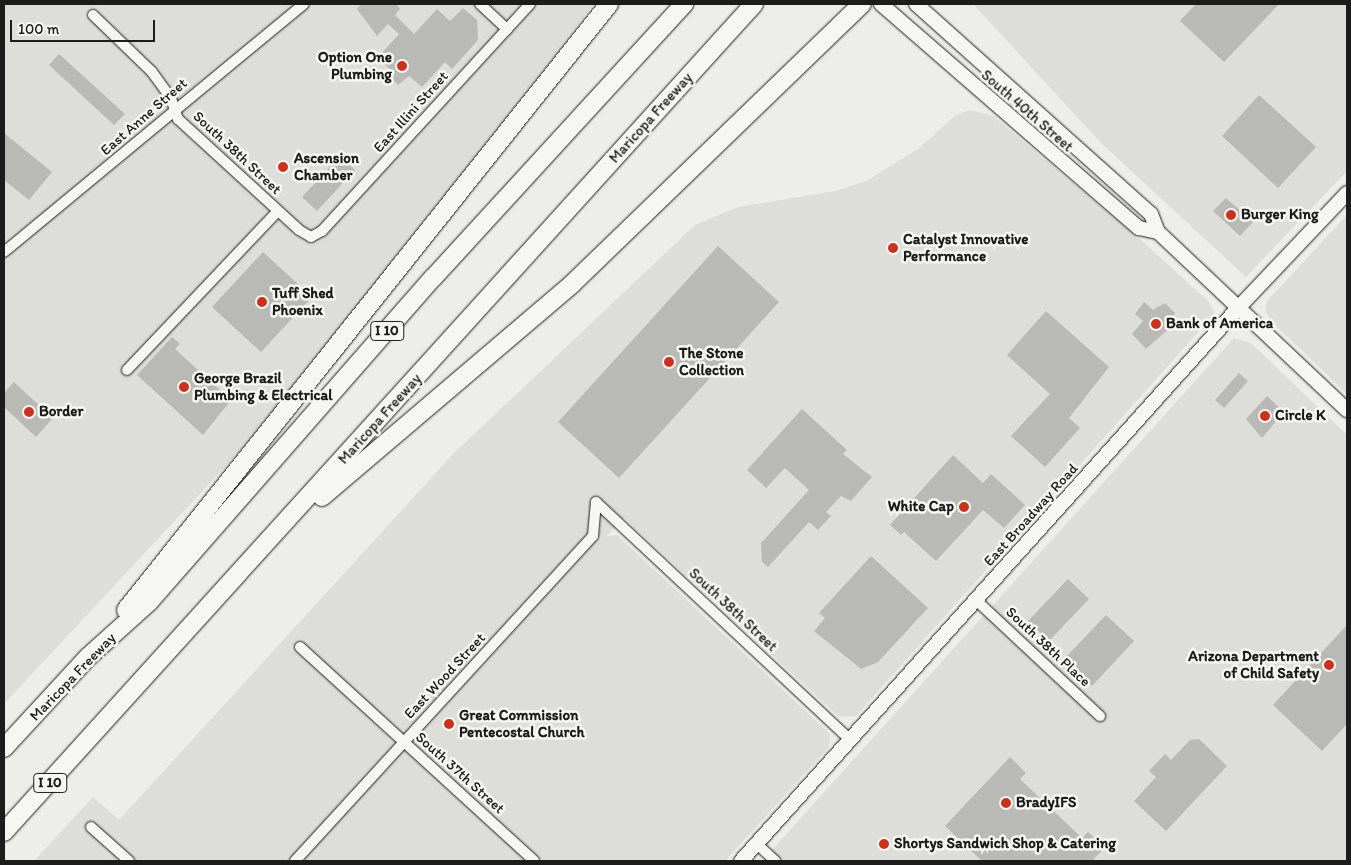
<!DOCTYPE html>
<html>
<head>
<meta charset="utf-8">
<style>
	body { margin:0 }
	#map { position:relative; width:1351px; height:865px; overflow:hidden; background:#edede9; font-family:Itim,sans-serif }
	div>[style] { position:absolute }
	.built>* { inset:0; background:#ddddda }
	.building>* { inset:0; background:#b9b9b6 }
	.roads { filter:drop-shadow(0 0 1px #1c1c1c) drop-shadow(0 0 1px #1c1c1c) }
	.minor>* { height:10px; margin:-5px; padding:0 5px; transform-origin:5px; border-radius:5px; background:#f6f6f2 }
	.secondary>* { height:14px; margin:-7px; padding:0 7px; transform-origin:7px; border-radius:7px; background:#f6f6f2 }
	.motorway>* { height:18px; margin:-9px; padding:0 9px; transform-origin:9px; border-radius:9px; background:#f6f6f2 }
	.dots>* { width:14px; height:14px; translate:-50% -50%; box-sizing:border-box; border:2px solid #f6f6f2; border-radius:50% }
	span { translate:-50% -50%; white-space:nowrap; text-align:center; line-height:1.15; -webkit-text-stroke:5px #f6f6f2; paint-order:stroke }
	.shield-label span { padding:1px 4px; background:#f6f6f2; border:1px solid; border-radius:4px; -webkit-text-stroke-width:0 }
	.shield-label { font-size:14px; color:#1c1c1c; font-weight:700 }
	.poi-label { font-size:15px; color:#1c1c1c; font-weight:700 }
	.right { translate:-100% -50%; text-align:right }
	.left { translate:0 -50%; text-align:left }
	.street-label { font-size:15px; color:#1c1c1c }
	.frame { position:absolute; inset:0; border:5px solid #1c1c1c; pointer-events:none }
	.scale { position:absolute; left:10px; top:20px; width:145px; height:22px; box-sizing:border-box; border:2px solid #1c1c1c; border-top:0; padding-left:6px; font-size:15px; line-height:18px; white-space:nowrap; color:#1c1c1c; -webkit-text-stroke:4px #f6f6f2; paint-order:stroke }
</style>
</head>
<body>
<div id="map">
	<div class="built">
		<i style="clip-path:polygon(4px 4px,594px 4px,361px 321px,4px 704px)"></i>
		<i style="clip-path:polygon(973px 4px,1347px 4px,1347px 171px,1246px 277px,1101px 143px)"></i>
		<i style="clip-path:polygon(970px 110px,993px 116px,1131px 231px,1208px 301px,1215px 313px,856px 716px,839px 717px,624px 518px,607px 536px,617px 535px,830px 734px,829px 747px,725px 861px,34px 861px,93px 797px,119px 820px,454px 453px,695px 225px,738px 207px,836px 191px,866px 181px,918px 149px,956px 115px)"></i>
		<i style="clip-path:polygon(1347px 215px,1347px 394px,1270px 320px,1265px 310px,1267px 301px)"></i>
		<i style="clip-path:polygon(1234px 338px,1251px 343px,1347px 435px,1347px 861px,762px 861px)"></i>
	</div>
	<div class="building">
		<i style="clip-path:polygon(361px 4px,396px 4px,400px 9px,395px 15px,414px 34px,437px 9px,450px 21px,463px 8px,477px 20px,478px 40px,452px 69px,445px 62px,422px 87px,409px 76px,398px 85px,388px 75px,392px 71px,381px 61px,386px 56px,382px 53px,399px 34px,388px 24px,377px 36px,357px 9px)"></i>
		<i style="clip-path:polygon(1196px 4px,1279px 4px,1224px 62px,1180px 21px)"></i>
		<i style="clip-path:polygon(59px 54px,125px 114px,114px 125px,49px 65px)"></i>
		<i style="clip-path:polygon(1259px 95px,1316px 147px,1278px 188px,1222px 136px)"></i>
		<i style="clip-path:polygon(4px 133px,52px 172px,29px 200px,4px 180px)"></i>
		<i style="clip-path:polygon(340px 156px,355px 170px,317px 211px,302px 197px)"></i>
		<i style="clip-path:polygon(1226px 198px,1253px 222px,1240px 236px,1213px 211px)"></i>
		<i style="clip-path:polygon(718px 246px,779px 302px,619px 478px,558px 422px)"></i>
		<i style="clip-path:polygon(263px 252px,312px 297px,261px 352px,212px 307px)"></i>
		<i style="clip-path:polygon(1144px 302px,1153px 310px,1165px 303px,1175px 313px,1169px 323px,1172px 326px,1146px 349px,1132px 334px,1143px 321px,1135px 314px)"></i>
		<i style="clip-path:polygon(1046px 311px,1109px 367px,1069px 418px,1080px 428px,1045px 467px,1011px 436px,1050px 394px,1007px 355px)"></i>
		<i style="clip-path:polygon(172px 337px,180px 344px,175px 349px,231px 400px,203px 435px,137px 375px)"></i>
		<i style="clip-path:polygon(1239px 373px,1248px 381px,1224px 408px,1215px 400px)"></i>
		<i style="clip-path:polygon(14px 382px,53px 418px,36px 437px,4px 407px,4px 393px)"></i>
		<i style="clip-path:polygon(1267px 396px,1284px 412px,1262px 438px,1246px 419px)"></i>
		<i style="clip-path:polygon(802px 409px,847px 450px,843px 454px,872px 477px,851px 501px,841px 496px,826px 512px,831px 516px,818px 530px,809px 522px,768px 567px,762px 562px,761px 543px,809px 490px,785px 468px,766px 488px,747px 470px)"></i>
		<i style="clip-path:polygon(953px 455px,983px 483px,991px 474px,1025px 505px,1004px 528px,983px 510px,936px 561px,904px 532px,901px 535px,890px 525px)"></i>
		<i style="clip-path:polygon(871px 556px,928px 608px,878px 662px,861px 669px,814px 631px,825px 618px,819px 613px)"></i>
		<i style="clip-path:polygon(1068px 579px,1089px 599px,1049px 641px,1028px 621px)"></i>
		<i style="clip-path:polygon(1106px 615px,1134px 641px,1092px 686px,1066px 657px)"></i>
		<i style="clip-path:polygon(1347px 625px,1347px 724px,1322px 751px,1273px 705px)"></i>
		<i style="clip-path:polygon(1199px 739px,1227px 766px,1166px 831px,1134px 801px,1156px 777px,1149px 771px,1165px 754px,1171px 760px,1190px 740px)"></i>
		<i style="clip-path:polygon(1010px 757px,1026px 773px,1020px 779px,1082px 838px,1088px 832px,1105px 847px,1092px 861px,982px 861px,945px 826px)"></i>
	</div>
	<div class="roads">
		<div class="minor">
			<i style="left:480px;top:4px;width:37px;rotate:43deg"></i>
			<i style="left:93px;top:15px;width:82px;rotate:44deg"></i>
			<i style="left:152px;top:72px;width:32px;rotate:54deg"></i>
			<i style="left:171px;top:98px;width:22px;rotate:72deg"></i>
			<i style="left:178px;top:119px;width:164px;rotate:42.5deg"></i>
			<i style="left:299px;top:230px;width:14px;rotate:30deg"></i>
			<i style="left:311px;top:237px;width:13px;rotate:-29deg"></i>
			<i style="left:322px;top:231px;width:308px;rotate:-47.5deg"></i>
			<i style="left:4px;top:252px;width:389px;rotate:-39.6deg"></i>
			<i style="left:127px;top:370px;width:219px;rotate:-46.5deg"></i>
			<i style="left:596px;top:502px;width:348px;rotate:43.1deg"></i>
			<i style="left:976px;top:600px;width:170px;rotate:43.1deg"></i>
			<i style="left:300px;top:647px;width:317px;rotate:42.4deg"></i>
			<i style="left:91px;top:827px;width:51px;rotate:41.8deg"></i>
			<i style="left:757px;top:844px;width:25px;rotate:43deg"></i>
			<i style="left:295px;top:861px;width:441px;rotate:-47.5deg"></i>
			<i style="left:593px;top:536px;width:34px;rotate:-85deg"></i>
		</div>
		<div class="secondary">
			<i style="left:881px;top:4px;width:342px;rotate:41deg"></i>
			<i style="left:1139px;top:228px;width:19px;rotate:12deg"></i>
			<i style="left:916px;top:4px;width:315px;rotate:41.8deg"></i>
			<i style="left:1151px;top:214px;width:19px;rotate:69deg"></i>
			<i style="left:1158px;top:232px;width:260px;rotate:43.3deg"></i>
			<i style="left:741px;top:861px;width:745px;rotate:-48.05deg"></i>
			<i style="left:1239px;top:307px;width:157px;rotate:-46.5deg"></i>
		</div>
		<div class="motorway">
			<i style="left:322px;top:497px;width:328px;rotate:-40.4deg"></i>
			<i style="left:572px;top:284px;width:403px;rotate:-44deg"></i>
			<i style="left:126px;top:610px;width:775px;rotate:-51.44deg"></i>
			<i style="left:4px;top:748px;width:124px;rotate:-47.3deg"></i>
			<i style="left:88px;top:657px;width:82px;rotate:-42deg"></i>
			<i style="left:149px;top:602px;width:431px;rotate:-48.8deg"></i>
			<i style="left:433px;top:278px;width:372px;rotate:-47.5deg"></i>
			<i style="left:4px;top:832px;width:1117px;rotate:-47.83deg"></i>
		</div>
	</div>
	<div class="dots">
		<i style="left:402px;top:66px;background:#c8321e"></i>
		<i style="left:283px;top:167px;background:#c8321e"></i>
		<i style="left:1231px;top:215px;background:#c8321e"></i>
		<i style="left:893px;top:248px;background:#c8321e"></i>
		<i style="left:262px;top:302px;background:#c8321e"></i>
		<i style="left:1156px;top:324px;background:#c8321e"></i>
		<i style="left:669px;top:362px;background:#c8321e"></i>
		<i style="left:184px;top:387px;background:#c8321e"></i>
		<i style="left:29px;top:412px;background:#c8321e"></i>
		<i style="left:1265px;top:416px;background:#c8321e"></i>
		<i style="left:964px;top:507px;background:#c8321e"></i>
		<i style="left:1329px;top:665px;background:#c8321e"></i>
		<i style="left:449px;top:724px;background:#c8321e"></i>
		<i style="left:1006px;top:803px;background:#c8321e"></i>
		<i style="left:884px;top:844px;background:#c8321e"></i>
	</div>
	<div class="shield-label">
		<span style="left:387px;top:331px">I 10</span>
		<span style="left:50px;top:783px">I 10</span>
	</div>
	<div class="poi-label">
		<span class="right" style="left:392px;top:66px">Option One<br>Plumbing</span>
		<span class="left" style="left:294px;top:167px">Ascension<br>Chamber</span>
		<span class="left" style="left:1241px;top:215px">Burger King</span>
		<span class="left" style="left:903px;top:248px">Catalyst Innovative<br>Performance</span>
		<span class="left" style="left:272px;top:302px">Tuff Shed<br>Phoenix</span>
		<span class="left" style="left:1166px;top:324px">Bank of America</span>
		<span class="left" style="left:679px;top:362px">The Stone<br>Collection</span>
		<span class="left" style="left:194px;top:387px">George Brazil<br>Plumbing &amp; Electrical</span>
		<span class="left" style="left:39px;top:412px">Border</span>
		<span class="left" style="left:1275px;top:416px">Circle K</span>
		<span class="right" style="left:954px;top:507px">White Cap</span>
		<span class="right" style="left:1319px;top:665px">Arizona Department<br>of Child Safety</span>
		<span class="left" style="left:459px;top:724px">Great Commission<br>Pentecostal Church</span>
		<span class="left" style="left:1016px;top:803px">BradyIFS</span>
		<span class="left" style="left:894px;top:844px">Shortys Sandwich Shop &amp; Catering</span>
	</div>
	<div class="street-label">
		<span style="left:1027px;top:111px;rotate:41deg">South 40th Street</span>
		<span style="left:411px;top:112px;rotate:-48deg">East Illini Street</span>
		<span style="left:144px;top:117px;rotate:-41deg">East Anne Street</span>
		<span style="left:651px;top:118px;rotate:-48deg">Maricopa Freeway</span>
		<span style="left:237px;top:153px;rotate:43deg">South 38th Street</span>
		<span style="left:380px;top:419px;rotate:-48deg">Maricopa Freeway</span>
		<span style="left:1031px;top:515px;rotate:-48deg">East Broadway Road</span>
		<span style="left:733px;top:610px;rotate:43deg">South 38th Street</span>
		<span style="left:1048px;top:647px;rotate:43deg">South 38th Place</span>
		<span style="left:445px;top:676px;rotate:-47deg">East Wood Street</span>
		<span style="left:73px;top:677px;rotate:-46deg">Maricopa Freeway</span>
		<span style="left:460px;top:773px;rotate:42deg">South 37th Street</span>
	</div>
	<div class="frame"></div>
	<div class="scale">100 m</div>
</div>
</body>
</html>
